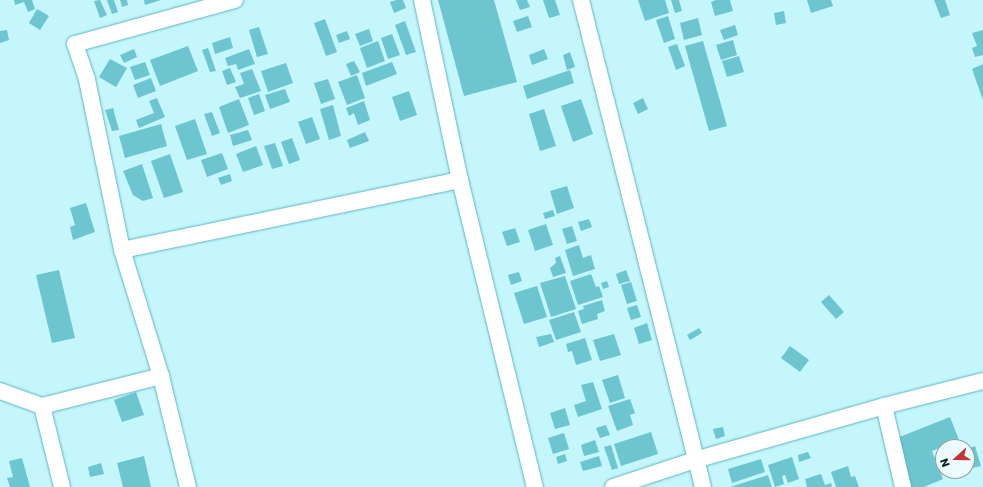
<!DOCTYPE html>
<html>
<head>
<meta charset="utf-8">
<style>
	body { margin:0 }
	#map { position:relative; width:983px; height:487px; overflow:hidden; background:#c4f6fc; font-family:Poppins,sans-serif }
	div>[style] { position:absolute }
	.building>* { inset:0; background:#6dc5cf }
	.roads { filter:drop-shadow(0 0 1px #5cb4be) drop-shadow(0 0 1px #5cb4be) }
	.street>* { height:16px; margin:-8px; padding:0 8px; transform-origin:8px; border-radius:8px; background:#fff }
	span { translate:-50% -50%; white-space:nowrap; text-align:center; line-height:1.15; -webkit-text-stroke:3px #ecfcfe; paint-order:stroke }
	.north { position:absolute; left:935px; top:439px; width:40px; height:40px; box-sizing:border-box; background:#ecfcfe; border:1px solid #8ea1a3; border-radius:50%; rotate:249deg; font-size:11px; font-weight:700; line-height:16px; text-align:center; color:#00181b }
	.north::after { content:''; display:block; margin:auto; width:14px; height:18px; background:#c33435; clip-path:polygon(50% 0,100% 100%,50% 72%,0 100%) }
</style>
</head>
<body>
<div id="map">
	<div class="building">
		<i style="clip-path:polygon(14px 0,32px 0,35px 9px,28px 12px,24px 2px,15px 5px)"></i>
		<i style="clip-path:polygon(100px 0,107px 15px,100px 18px,94px 1px)"></i>
		<i style="clip-path:polygon(107px 0,114px 0,118px 12px,112px 14px)"></i>
		<i style="clip-path:polygon(120px 0,127px 0,128px 5px,122px 7px)"></i>
		<i style="clip-path:polygon(144px 0,161px 0,145px 5px)"></i>
		<i style="clip-path:polygon(396px 0,403px 0,406px 8px,394px 13px,390px 2px)"></i>
		<i style="clip-path:polygon(438px 0,494px 0,517px 82px,464px 96px)"></i>
		<i style="clip-path:polygon(516px 0,527px 0,530px 7px,520px 10px)"></i>
		<i style="clip-path:polygon(543px 0,555px 0,560px 15px,549px 18px)"></i>
		<i style="clip-path:polygon(638px 0,665px 0,669px 13px,645px 21px)"></i>
		<i style="clip-path:polygon(671px 0,679px 0,682px 11px,675px 13px)"></i>
		<i style="clip-path:polygon(716px 0,730px 0,733px 11px,715px 16px,711px 2px)"></i>
		<i style="clip-path:polygon(807px 0,831px 0,833px 6px,811px 13px)"></i>
		<i style="clip-path:polygon(934px 0,945px 0,950px 15px,941px 18px)"></i>
		<i style="clip-path:polygon(37px 9px,49px 16px,40px 30px,29px 23px)"></i>
		<i style="clip-path:polygon(784px 11px,786px 23px,776px 25px,774px 13px)"></i>
		<i style="clip-path:polygon(528px 16px,532px 27px,517px 32px,513px 21px)"></i>
		<i style="clip-path:polygon(668px 16px,675px 39px,664px 43px,656px 20px)"></i>
		<i style="clip-path:polygon(698px 18px,702px 35px,684px 40px,680px 23px)"></i>
		<i style="clip-path:polygon(325px 19px,337px 52px,326px 56px,314px 23px)"></i>
		<i style="clip-path:polygon(405px 21px,416px 52px,406px 55px,395px 25px)"></i>
		<i style="clip-path:polygon(735px 25px,738px 35px,724px 40px,720px 30px)"></i>
		<i style="clip-path:polygon(259px 27px,268px 54px,257px 57px,249px 30px)"></i>
		<i style="clip-path:polygon(369px 29px,373px 41px,360px 46px,355px 34px)"></i>
		<i style="clip-path:polygon(7px 30px,9px 40px,0 43px,0 31px)"></i>
		<i style="clip-path:polygon(983px 30px,983px 55px,975px 57px,972px 48px,977px 46px,972px 33px)"></i>
		<i style="clip-path:polygon(347px 31px,350px 39px,339px 43px,336px 35px)"></i>
		<i style="clip-path:polygon(392px 34px,400px 55px,388px 59px,381px 38px)"></i>
		<i style="clip-path:polygon(230px 37px,233px 48px,215px 54px,212px 43px)"></i>
		<i style="clip-path:polygon(733px 40px,737px 55px,721px 60px,716px 45px)"></i>
		<i style="clip-path:polygon(378px 41px,385px 61px,367px 68px,360px 48px)"></i>
		<i style="clip-path:polygon(703px 41px,727px 126px,709px 131px,685px 46px)"></i>
		<i style="clip-path:polygon(677px 44px,685px 66px,676px 70px,668px 47px)"></i>
		<i style="clip-path:polygon(188px 46px,198px 71px,160px 86px,150px 60px)"></i>
		<i style="clip-path:polygon(208px 48px,216px 71px,210px 72px,202px 50px)"></i>
		<i style="clip-path:polygon(134px 49px,137px 57px,124px 63px,120px 55px)"></i>
		<i style="clip-path:polygon(249px 49px,255px 64px,238px 70px,236px 64px,228px 66px,225px 58px)"></i>
		<i style="clip-path:polygon(544px 49px,548px 59px,532px 65px,529px 55px)"></i>
		<i style="clip-path:polygon(570px 52px,575px 67px,567px 70px,563px 55px)"></i>
		<i style="clip-path:polygon(739px 56px,744px 72px,727px 77px,722px 61px)"></i>
		<i style="clip-path:polygon(110px 59px,127px 68px,116px 87px,99px 77px)"></i>
		<i style="clip-path:polygon(354px 61px,360px 72px,351px 76px,346px 64px)"></i>
		<i style="clip-path:polygon(145px 62px,150px 75px,135px 80px,130px 67px)"></i>
		<i style="clip-path:polygon(392px 62px,397px 74px,366px 86px,362px 73px)"></i>
		<i style="clip-path:polygon(286px 63px,293px 83px,268px 92px,261px 71px)"></i>
		<i style="clip-path:polygon(983px 64px,983px 100px,972px 69px)"></i>
		<i style="clip-path:polygon(230px 68px,236px 82px,227px 85px,222px 71px)"></i>
		<i style="clip-path:polygon(252px 69px,261px 91px,240px 98px,235px 87px,244px 84px,240px 73px)"></i>
		<i style="clip-path:polygon(570px 70px,574px 83px,527px 99px,523px 86px)"></i>
		<i style="clip-path:polygon(357px 75px,365px 98px,347px 105px,338px 82px)"></i>
		<i style="clip-path:polygon(151px 78px,156px 91px,138px 98px,133px 85px)"></i>
		<i style="clip-path:polygon(328px 79px,335px 99px,321px 104px,314px 83px)"></i>
		<i style="clip-path:polygon(285px 89px,290px 102px,270px 109px,265px 95px)"></i>
		<i style="clip-path:polygon(409px 91px,417px 115px,400px 121px,392px 97px)"></i>
		<i style="clip-path:polygon(259px 94px,265px 111px,254px 115px,248px 98px)"></i>
		<i style="clip-path:polygon(157px 98px,165px 117px,139px 128px,136px 120px,154px 113px,149px 101px)"></i>
		<i style="clip-path:polygon(643px 98px,648px 109px,638px 114px,633px 103px)"></i>
		<i style="clip-path:polygon(239px 99px,249px 125px,228px 133px,219px 107px)"></i>
		<i style="clip-path:polygon(581px 99px,593px 134px,573px 142px,561px 106px)"></i>
		<i style="clip-path:polygon(364px 101px,370px 120px,358px 125px,354px 113px,349px 116px,346px 108px)"></i>
		<i style="clip-path:polygon(333px 105px,341px 136px,329px 140px,320px 109px)"></i>
		<i style="clip-path:polygon(113px 108px,119px 130px,112px 131px,105px 110px)"></i>
		<i style="clip-path:polygon(544px 109px,556px 146px,540px 151px,529px 114px)"></i>
		<i style="clip-path:polygon(212px 112px,220px 133px,212px 136px,204px 114px)"></i>
		<i style="clip-path:polygon(312px 117px,320px 139px,306px 144px,298px 122px)"></i>
		<i style="clip-path:polygon(195px 119px,207px 154px,187px 160px,175px 126px)"></i>
		<i style="clip-path:polygon(161px 124px,167px 146px,125px 158px,119px 136px)"></i>
		<i style="clip-path:polygon(248px 130px,252px 140px,233px 146px,230px 135px)"></i>
		<i style="clip-path:polygon(365px 132px,369px 141px,350px 148px,347px 140px)"></i>
		<i style="clip-path:polygon(292px 138px,300px 160px,289px 164px,281px 142px)"></i>
		<i style="clip-path:polygon(275px 143px,283px 166px,272px 169px,264px 146px)"></i>
		<i style="clip-path:polygon(256px 146px,263px 165px,243px 172px,236px 154px)"></i>
		<i style="clip-path:polygon(222px 153px,228px 169px,207px 177px,201px 160px)"></i>
		<i style="clip-path:polygon(170px 154px,183px 192px,164px 198px,151px 161px)"></i>
		<i style="clip-path:polygon(142px 164px,153px 198px,143px 201px,133px 195px,123px 171px)"></i>
		<i style="clip-path:polygon(230px 174px,232px 181px,221px 185px,218px 178px)"></i>
		<i style="clip-path:polygon(567px 186px,574px 208px,557px 214px,550px 191px)"></i>
		<i style="clip-path:polygon(86px 203px,95px 232px,73px 240px,70px 227px,75px 225px,70px 208px)"></i>
		<i style="clip-path:polygon(553px 210px,555px 216px,545px 219px,543px 213px)"></i>
		<i style="clip-path:polygon(589px 219px,592px 227px,581px 231px,578px 222px)"></i>
		<i style="clip-path:polygon(546px 224px,553px 245px,535px 251px,528px 230px)"></i>
		<i style="clip-path:polygon(572px 226px,577px 241px,567px 244px,562px 229px)"></i>
		<i style="clip-path:polygon(515px 228px,520px 242px,507px 246px,502px 232px)"></i>
		<i style="clip-path:polygon(579px 245px,583px 258px,591px 255px,595px 269px,573px 276px,565px 250px)"></i>
		<i style="clip-path:polygon(560px 256px,566px 273px,553px 277px,550px 268px,556px 263px,555px 258px)"></i>
		<i style="clip-path:polygon(59px 270px,75px 338px,52px 343px,36px 275px)"></i>
		<i style="clip-path:polygon(626px 270px,630px 281px,619px 284px,616px 274px)"></i>
		<i style="clip-path:polygon(519px 272px,522px 281px,511px 285px,508px 275px)"></i>
		<i style="clip-path:polygon(591px 274px,596px 287px,599px 286px,603px 297px,578px 305px,570px 281px)"></i>
		<i style="clip-path:polygon(565px 276px,576px 309px,551px 317px,540px 283px)"></i>
		<i style="clip-path:polygon(607px 281px,609px 287px,603px 289px,601px 283px)"></i>
		<i style="clip-path:polygon(631px 282px,637px 301px,627px 304px,621px 285px)"></i>
		<i style="clip-path:polygon(537px 286px,547px 317px,524px 324px,514px 293px)"></i>
		<i style="clip-path:polygon(829px 295px,844px 312px,836px 319px,821px 302px)"></i>
		<i style="clip-path:polygon(602px 300px,605px 311px,597px 314px,598px 319px,582px 324px,578px 311px,584px 309px,583px 306px)"></i>
		<i style="clip-path:polygon(637px 305px,641px 317px,631px 320px,627px 308px)"></i>
		<i style="clip-path:polygon(574px 312px,581px 332px,556px 340px,549px 320px)"></i>
		<i style="clip-path:polygon(647px 323px,652px 340px,639px 344px,634px 328px)"></i>
		<i style="clip-path:polygon(699px 328px,702px 333px,690px 340px,687px 335px)"></i>
		<i style="clip-path:polygon(551px 334px,554px 342px,539px 347px,536px 337px)"></i>
		<i style="clip-path:polygon(614px 334px,621px 355px,600px 361px,593px 340px)"></i>
		<i style="clip-path:polygon(585px 338px,592px 360px,576px 365px,572px 351px,568px 352px,566px 344px)"></i>
		<i style="clip-path:polygon(790px 346px,809px 360px,800px 372px,781px 358px)"></i>
		<i style="clip-path:polygon(618px 375px,625px 398px,610px 403px,602px 380px)"></i>
		<i style="clip-path:polygon(593px 382px,602px 409px,578px 417px,574px 405px,586px 401px,581px 385px)"></i>
		<i style="clip-path:polygon(136px 392px,144px 415px,122px 422px,114px 400px)"></i>
		<i style="clip-path:polygon(630px 399px,635px 413px,630px 415px,633px 425px,617px 431px,608px 406px)"></i>
		<i style="clip-path:polygon(565px 408px,570px 425px,555px 429px,550px 413px)"></i>
		<i style="clip-path:polygon(950px 417px,959px 440px,932px 451px,943px 479px,924px 487px,910px 487px,892px 440px)"></i>
		<i style="clip-path:polygon(606px 425px,610px 435px,600px 438px,596px 428px)"></i>
		<i style="clip-path:polygon(723px 427px,725px 436px,716px 439px,713px 429px)"></i>
		<i style="clip-path:polygon(651px 432px,658px 454px,621px 466px,614px 444px)"></i>
		<i style="clip-path:polygon(564px 433px,569px 449px,553px 454px,548px 438px)"></i>
		<i style="clip-path:polygon(595px 440px,599px 452px,584px 456px,581px 445px)"></i>
		<i style="clip-path:polygon(611px 445px,618px 468px,612px 470px,604px 447px)"></i>
		<i style="clip-path:polygon(975px 446px,981px 466px,967px 469px,967px 449px)"></i>
		<i style="clip-path:polygon(808px 452px,811px 458px,799px 462px,798px 455px)"></i>
		<i style="clip-path:polygon(565px 454px,567px 461px,558px 464px,556px 457px)"></i>
		<i style="clip-path:polygon(144px 456px,151px 487px,123px 487px,117px 463px)"></i>
		<i style="clip-path:polygon(599px 456px,602px 466px,583px 471px,580px 462px)"></i>
		<i style="clip-path:polygon(792px 457px,799px 479px,788px 483px,785px 475px,782px 476px,784px 484px,775px 487px,768px 465px)"></i>
		<i style="clip-path:polygon(22px 458px,30px 487px,10px 487px,7px 478px,13px 477px,9px 461px)"></i>
		<i style="clip-path:polygon(761px 459px,765px 472px,732px 483px,728px 469px)"></i>
		<i style="clip-path:polygon(101px 463px,104px 474px,90px 477px,88px 467px)"></i>
		<i style="clip-path:polygon(848px 466px,851px 477px,855px 476px,859px 487px,836px 487px,831px 472px)"></i>
		<i style="clip-path:polygon(821px 474px,825px 485px,831px 483px,832px 487px,807px 487px,805px 479px)"></i>
		<i style="clip-path:polygon(768px 475px,772px 487px,730px 487px)"></i>
	</div>
	<div class="roads">
		<div class="street">
			<i style="left:422px;top:0;width:184px;rotate:78.1deg"></i>
			<i style="left:460px;top:180px;width:316px;rotate:76.3deg"></i>
			<i style="left:581px;top:0;width:502px;rotate:75.94deg"></i>
			<i style="left:122px;top:250px;width:345px;rotate:-11.7deg"></i>
			<i style="left:0;top:391px;width:45px;rotate:19.7deg"></i>
			<i style="left:42px;top:406px;width:123px;rotate:-14.1deg"></i>
			<i style="left:42px;top:406px;width:83px;rotate:76.1deg"></i>
			<i style="left:884px;top:406px;width:83px;rotate:76.8deg"></i>
			<i style="left:188px;top:487px;width:114px;rotate:-103.7deg"></i>
			<i style="left:161px;top:376px;width:132px;rotate:-107.2deg"></i>
			<i style="left:122px;top:250px;width:175px;rotate:-101.6deg"></i>
			<i style="left:87px;top:79px;width:37px;rotate:-109deg"></i>
			<i style="left:75px;top:44px;width:166px;rotate:-15.4deg"></i>
			<i style="left:613px;top:487px;width:86px;rotate:-18.2deg"></i>
			<i style="left:695px;top:460px;width:197px;rotate:-15.9deg"></i>
			<i style="left:884px;top:406px;width:102px;rotate:-14.2deg"></i>
		</div>
	</div>
	<div class="north">N</div>
</div>
</body>
</html>
